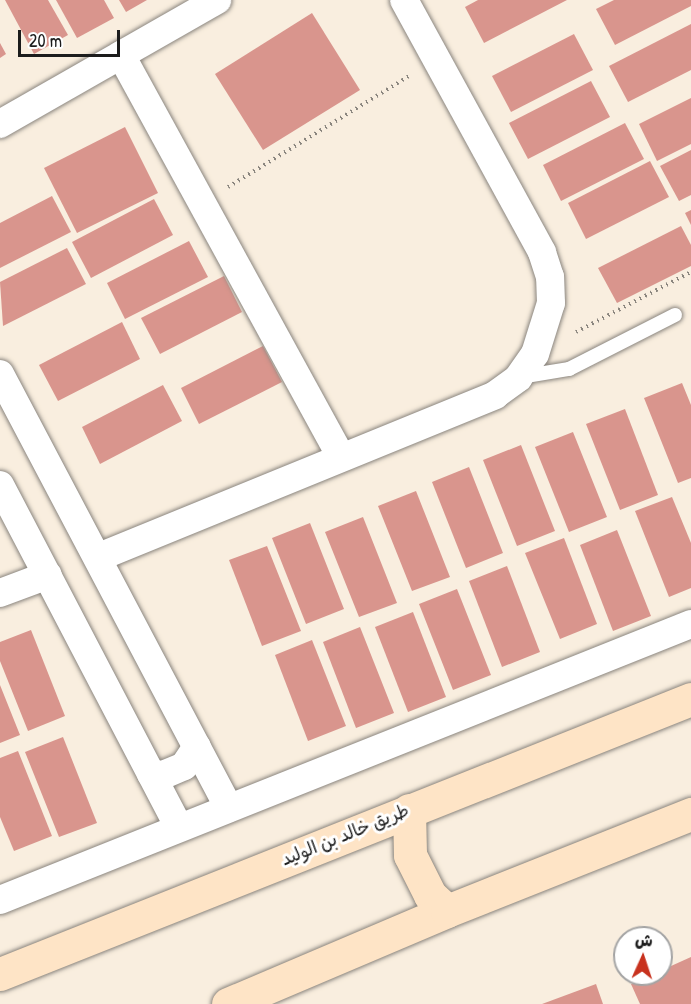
<!DOCTYPE html>
<html>
<head>
<meta charset="utf-8">
<style>
	body { margin:0 }
	#map { position:relative; width:691px; height:1004px; overflow:hidden; background:#f9eedf; font-family:"Patrick Hand","Playpen Sans Arabic",sans-serif }
	div>[style] { position:absolute }
	.building>* { inset:0; background:#d9958d }
	.path>* { height:4px; margin-top:-2px; transform-origin:0; background:repeating-linear-gradient(90deg,#8a857e 0 1.5px,transparent 0 6px) }
	.roads { filter:drop-shadow(0 0 2px #8a857e) drop-shadow(0 0 2px #8a857e) }
	.lane>* { height:14px; margin:-7px; padding:0 7px; transform-origin:7px; border-radius:7px; background:#fff }
	.street>* { height:28px; margin:-14px; padding:0 14px; transform-origin:14px; border-radius:14px; background:#fff }
	.secondary>* { height:33px; margin:-16.5px; padding:0 16.5px; transform-origin:16.5px; border-radius:16.5px; background:#fee4c6 }
	span { translate:-50% -50%; white-space:nowrap; text-align:center; line-height:1.15; -webkit-text-stroke:6px #fff; paint-order:stroke }
	.street-label { font-size:18px; color:#1c1c1c }
	.north { position:absolute; left:613px; top:926px; width:60px; height:60px; box-sizing:border-box; background:#fff; border:2px solid #a4a4a4; border-radius:50%; rotate:3deg; font-size:16px; font-weight:700; line-height:24px; text-align:center; color:#1c1c1c }
	.north::after { content:''; display:block; margin:auto; width:21px; height:27px; background:#c8321e; clip-path:polygon(50% 0,100% 100%,50% 72%,0 100%) }
	.scale { position:absolute; left:18px; top:30px; width:102px; height:27px; box-sizing:border-box; border:3px solid #1c1c1c; border-top:0; padding-left:8px; font-size:18px; line-height:21px; white-space:nowrap; color:#1c1c1c; -webkit-text-stroke:4px #fff; paint-order:stroke }
</style>
</head>
<body>
<div id="map">
	<div class="building">
		<i style="clip-path:polygon(5px 0,48px 0,68px 35px,34px 54px)"></i>
		<i style="clip-path:polygon(56px 0,104px 0,114px 18px,77px 38px)"></i>
		<i style="clip-path:polygon(119px 0,147px 0,126px 12px)"></i>
		<i style="clip-path:polygon(478px 0,567px 0,484px 43px,465px 7px)"></i>
		<i style="clip-path:polygon(614px 0,691px 0,691px 6px,615px 45px,596px 9px)"></i>
		<i style="clip-path:polygon(312px 13px,360px 90px,263px 150px,215px 74px)"></i>
		<i style="clip-path:polygon(691px 24px,691px 70px,628px 102px,609px 66px)"></i>
		<i style="clip-path:polygon(574px 34px,593px 70px,511px 112px,492px 76px)"></i>
		<i style="clip-path:polygon(0 43px,6px 54px,0 58px)"></i>
		<i style="clip-path:polygon(591px 81px,610px 117px,528px 159px,509px 123px)"></i>
		<i style="clip-path:polygon(691px 98px,691px 144px,657px 161px,639px 124px)"></i>
		<i style="clip-path:polygon(625px 123px,644px 159px,561px 201px,543px 165px)"></i>
		<i style="clip-path:polygon(125px 127px,158px 193px,77px 233px,44px 168px)"></i>
		<i style="clip-path:polygon(691px 150px,691px 195px,679px 201px,660px 166px)"></i>
		<i style="clip-path:polygon(650px 161px,669px 197px,586px 239px,568px 203px)"></i>
		<i style="clip-path:polygon(52px 196px,71px 232px,0 268px,0 223px)"></i>
		<i style="clip-path:polygon(154px 199px,173px 235px,91px 278px,72px 242px)"></i>
		<i style="clip-path:polygon(691px 210px,691px 225px,685px 213px)"></i>
		<i style="clip-path:polygon(681px 226px,691px 245px,691px 266px,617px 303px,598px 268px)"></i>
		<i style="clip-path:polygon(189px 241px,208px 277px,125px 319px,107px 283px)"></i>
		<i style="clip-path:polygon(67px 248px,86px 284px,3px 326px,0 282px)"></i>
		<i style="clip-path:polygon(224px 276px,242px 312px,160px 354px,141px 318px)"></i>
		<i style="clip-path:polygon(122px 322px,140px 359px,58px 401px,39px 365px)"></i>
		<i style="clip-path:polygon(263px 346px,282px 382px,199px 424px,181px 388px)"></i>
		<i style="clip-path:polygon(682px 383px,691px 405px,691px 478px,678px 483px,644px 398px)"></i>
		<i style="clip-path:polygon(163px 385px,182px 421px,100px 464px,82px 427px)"></i>
		<i style="clip-path:polygon(625px 409px,658px 495px,620px 510px,586px 424px)"></i>
		<i style="clip-path:polygon(573px 432px,607px 517px,569px 532px,535px 447px)"></i>
		<i style="clip-path:polygon(521px 445px,555px 531px,517px 546px,483px 460px)"></i>
		<i style="clip-path:polygon(469px 467px,503px 553px,466px 568px,432px 482px)"></i>
		<i style="clip-path:polygon(416px 491px,450px 577px,412px 591px,378px 506px)"></i>
		<i style="clip-path:polygon(672px 497px,691px 543px,691px 588px,669px 597px,635px 511px)"></i>
		<i style="clip-path:polygon(363px 517px,397px 603px,359px 617px,325px 532px)"></i>
		<i style="clip-path:polygon(310px 523px,344px 609px,306px 624px,272px 538px)"></i>
		<i style="clip-path:polygon(617px 530px,651px 616px,613px 631px,580px 545px)"></i>
		<i style="clip-path:polygon(564px 538px,597px 624px,560px 639px,525px 553px)"></i>
		<i style="clip-path:polygon(267px 546px,301px 631px,262px 646px,229px 560px)"></i>
		<i style="clip-path:polygon(507px 566px,540px 652px,502px 667px,469px 581px)"></i>
		<i style="clip-path:polygon(457px 589px,491px 675px,453px 690px,419px 604px)"></i>
		<i style="clip-path:polygon(413px 612px,446px 697px,408px 712px,375px 627px)"></i>
		<i style="clip-path:polygon(360px 627px,394px 713px,356px 728px,323px 642px)"></i>
		<i style="clip-path:polygon(31px 630px,65px 716px,28px 731px,0 661px,0 642px)"></i>
		<i style="clip-path:polygon(312px 640px,346px 726px,308px 741px,275px 655px)"></i>
		<i style="clip-path:polygon(0 685px,20px 735px,0 743px)"></i>
		<i style="clip-path:polygon(63px 737px,97px 823px,59px 837px,25px 752px)"></i>
		<i style="clip-path:polygon(18px 751px,52px 836px,14px 851px,0 817px,0 758px)"></i>
		<i style="clip-path:polygon(691px 957px,691px 1004px,640px 1004px,631px 984px)"></i>
		<i style="clip-path:polygon(596px 984px,603px 1004px,542px 1004px)"></i>
	</div>
	<div class="path">
		<i style="left:228px;top:187px;width:215px;rotate:-31.5deg"></i>
		<i style="left:576px;top:332px;width:130px;rotate:-27.6deg"></i>
	</div>
	<div class="roads">
		<div class="lane">
			<i style="left:520px;top:377px;width:50px;rotate:-9.3deg"></i>
			<i style="left:569px;top:369px;width:119px;rotate:-27deg"></i>
		</div>
		<div class="street">
			<i style="left:121px;top:55px;width:458px;rotate:61.3deg"></i>
			<i style="left:0;top:124px;width:250px;rotate:-29.7deg"></i>
			<i style="left:0;top:374px;width:489px;rotate:62.2deg"></i>
			<i style="left:0;top:485px;width:385px;rotate:62.4deg"></i>
			<i style="left:99px;top:557px;width:428px;rotate:-22.2deg"></i>
			<i style="left:495px;top:395px;width:29px;rotate:-36deg"></i>
			<i style="left:518px;top:378px;width:29px;rotate:-55deg"></i>
			<i style="left:535px;top:354px;width:53px;rotate:-72.6deg"></i>
			<i style="left:551px;top:303px;width:26px;rotate:-92deg"></i>
			<i style="left:550px;top:277px;width:26px;rotate:-108deg"></i>
			<i style="left:542px;top:252px;width:287px;rotate:-118.7deg"></i>
			<i style="left:0;top:593px;width:51px;rotate:-20.6deg"></i>
			<i style="left:151px;top:774px;width:12px;rotate:5deg"></i>
			<i style="left:163px;top:775px;width:23px;rotate:-23deg"></i>
			<i style="left:184px;top:766px;width:23px;rotate:-56deg"></i>
			<i style="left:0;top:900px;width:744px;rotate:-21.77deg"></i>
		</div>
		<div class="secondary">
			<i style="left:409px;top:810px;width:45px;rotate:88.7deg"></i>
			<i style="left:410px;top:855px;width:45px;rotate:63.4deg"></i>
			<i style="left:430px;top:895px;width:23px;rotate:43deg"></i>
			<i style="left:0;top:974px;width:744px;rotate:-21.7deg"></i>
			<i style="left:228px;top:1004px;width:238px;rotate:-23deg"></i>
			<i style="left:447px;top:911px;width:263px;rotate:-21.7deg"></i>
		</div>
	</div>
	<div class="street-label">
		<span style="left:345px;top:835px;rotate:-22deg">طريق خالد بن الوليد</span>
	</div>
	<div class="north">ش</div>
	<div class="scale">20 m</div>
</div>
</body>
</html>
